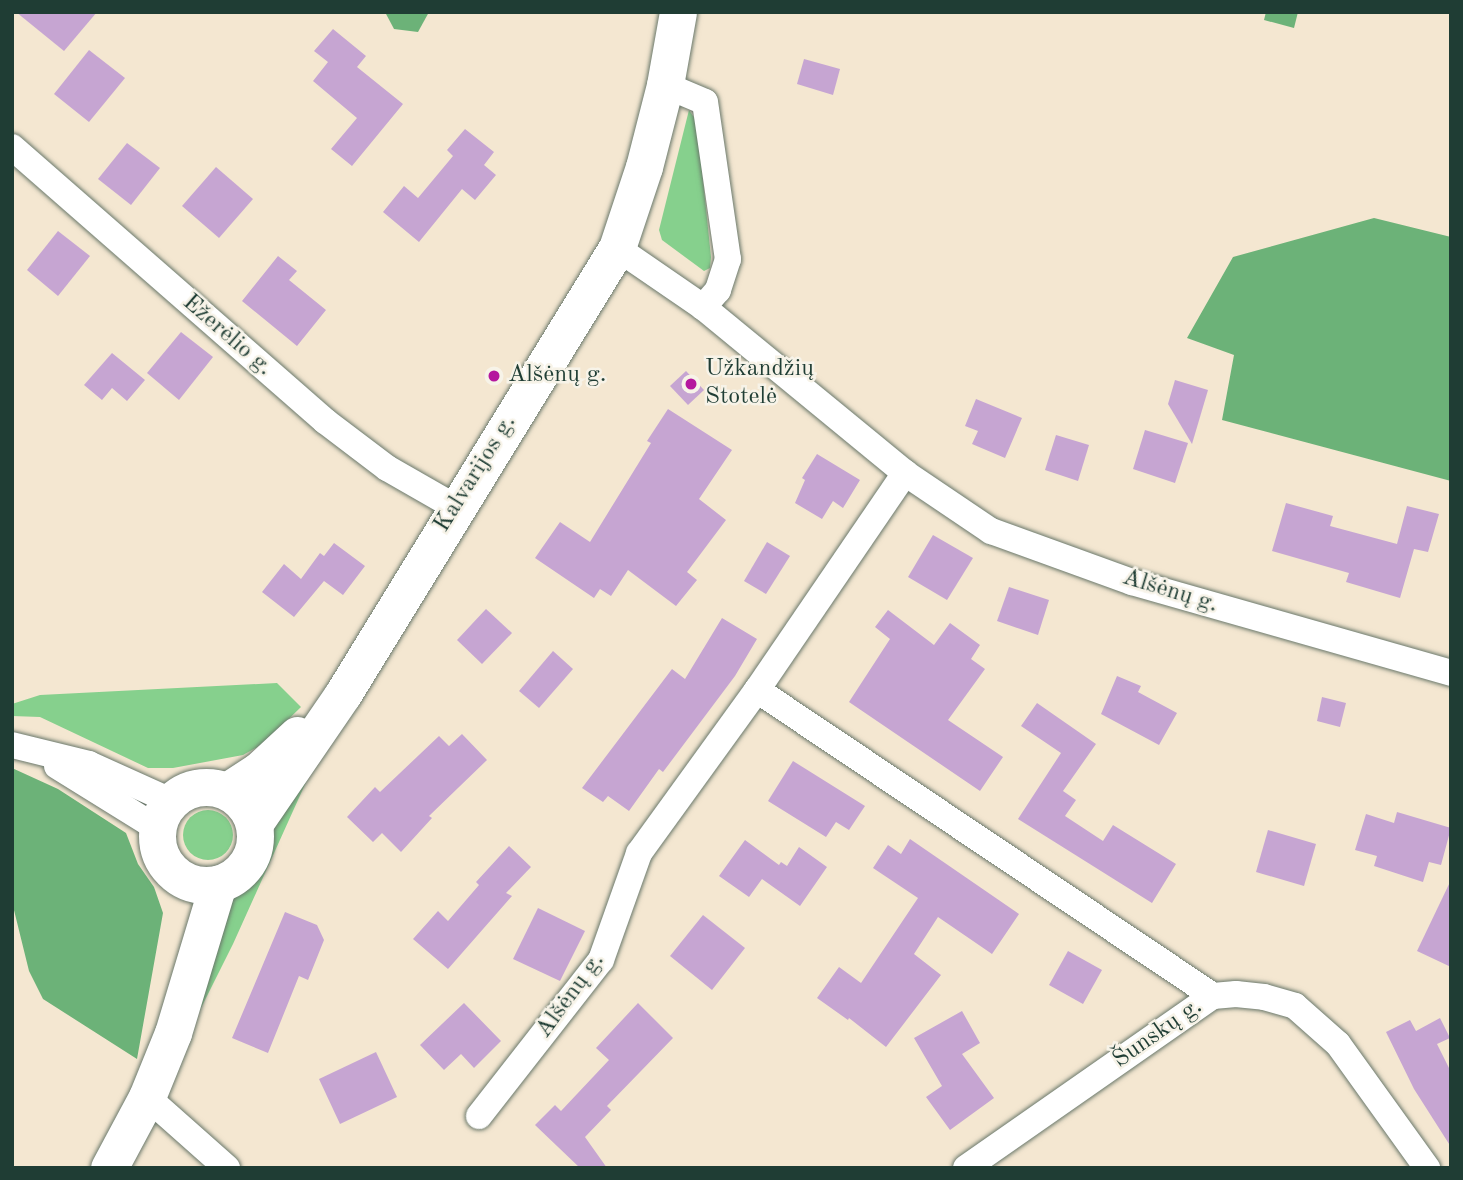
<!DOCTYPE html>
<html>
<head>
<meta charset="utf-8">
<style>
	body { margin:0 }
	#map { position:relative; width:1463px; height:1180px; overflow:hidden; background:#f4e7d1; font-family:"Old Standard TT",serif }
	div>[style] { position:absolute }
	.green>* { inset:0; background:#86d08d }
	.round { border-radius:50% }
	.forest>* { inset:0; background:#6cb278 }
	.building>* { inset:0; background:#c6a5d2 }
	.roads { filter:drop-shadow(0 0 2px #6a786b) drop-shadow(0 0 2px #6a786b) }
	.minor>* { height:26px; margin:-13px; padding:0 13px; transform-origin:13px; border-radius:13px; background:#fff }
	.secondary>* { height:37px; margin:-18.5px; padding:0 18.5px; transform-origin:18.5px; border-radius:18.5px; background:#fff }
	.secondary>.ring { margin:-18.5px; padding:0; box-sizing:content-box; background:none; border:37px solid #fff; border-radius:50% }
	.dots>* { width:19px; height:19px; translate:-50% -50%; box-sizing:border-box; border:4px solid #f7f3e8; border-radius:50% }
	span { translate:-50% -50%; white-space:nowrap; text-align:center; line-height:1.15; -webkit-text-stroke:5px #f7f3e8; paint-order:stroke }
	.street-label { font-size:24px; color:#1f3d34 }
	.poi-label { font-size:24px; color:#1f3d34 }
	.left { translate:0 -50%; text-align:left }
	.frame { position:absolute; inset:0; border:14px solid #1f3d34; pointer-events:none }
</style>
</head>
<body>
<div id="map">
	<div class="green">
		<i style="clip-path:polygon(689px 110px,697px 122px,711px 257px,710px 268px,704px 271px,662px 240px,659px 230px)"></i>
		<i style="clip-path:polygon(277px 683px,301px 707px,263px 744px,243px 755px,173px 768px,148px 768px,40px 717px,12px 716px,12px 704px,40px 695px)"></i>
		<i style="clip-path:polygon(316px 760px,233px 944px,185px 1040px,233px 892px,255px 876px,267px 859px,271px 828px)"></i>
		<i class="round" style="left:183px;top:810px;width:50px;height:50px"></i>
	</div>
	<div class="forest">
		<i style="clip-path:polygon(385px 12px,429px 12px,418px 32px,394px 29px)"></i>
		<i style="clip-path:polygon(1266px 12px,1298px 12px,1294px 28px,1264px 20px)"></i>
		<i style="clip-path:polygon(1374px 218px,1451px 237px,1451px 481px,1222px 420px,1234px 355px,1187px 338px,1233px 257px)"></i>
		<i style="clip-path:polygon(12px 768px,58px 789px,126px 833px,138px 864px,154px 887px,163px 913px,137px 1059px,43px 999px,29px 971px,12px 902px)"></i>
	</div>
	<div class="building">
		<i style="clip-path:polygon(16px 12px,97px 12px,64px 51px)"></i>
		<i style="clip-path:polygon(333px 29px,366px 56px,357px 67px,403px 104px,352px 166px,331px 149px,357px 118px,313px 81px,328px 62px,314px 51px)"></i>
		<i style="clip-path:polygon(89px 50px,125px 78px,89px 122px,54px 94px)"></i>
		<i style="clip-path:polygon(804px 59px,840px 69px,833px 95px,797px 84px)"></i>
		<i style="clip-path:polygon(465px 129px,494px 152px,484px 165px,496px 175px,475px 200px,462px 189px,419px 242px,383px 212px,404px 186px,418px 198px,453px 156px,447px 150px)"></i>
		<i style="clip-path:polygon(127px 143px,160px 168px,131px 205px,98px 179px)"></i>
		<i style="clip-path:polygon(216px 167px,253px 199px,219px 238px,182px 206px)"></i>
		<i style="clip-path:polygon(58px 231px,90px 256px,58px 296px,27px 270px)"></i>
		<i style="clip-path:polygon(278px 256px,297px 271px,289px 280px,326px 310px,297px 346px,242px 301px)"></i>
		<i style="clip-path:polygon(181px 332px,213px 357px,179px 400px,147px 373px)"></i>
		<i style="clip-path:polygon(112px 353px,145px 380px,127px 401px,112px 388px,102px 400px,84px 385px)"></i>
		<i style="clip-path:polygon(686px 371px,704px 390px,688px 405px,670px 386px)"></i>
		<i style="clip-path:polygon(1175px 380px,1208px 390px,1192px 444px,1168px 404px)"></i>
		<i style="clip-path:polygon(976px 399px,1022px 418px,1005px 458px,972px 444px,978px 431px,965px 426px)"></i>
		<i style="clip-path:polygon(668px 409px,732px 450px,699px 499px,726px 520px,687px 572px,697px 580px,676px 606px,628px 570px,611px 596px,600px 589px,594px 598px,535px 558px,560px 522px,590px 542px,651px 443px,647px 441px)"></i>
		<i style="clip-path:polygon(1145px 430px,1188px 443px,1175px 483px,1133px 469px)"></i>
		<i style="clip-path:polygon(1056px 435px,1089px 445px,1078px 481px,1045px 470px)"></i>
		<i style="clip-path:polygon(817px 454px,860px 480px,843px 508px,833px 501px,822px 519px,795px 503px,805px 480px,802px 478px)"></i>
		<i style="clip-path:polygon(1286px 503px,1333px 516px,1330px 526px,1397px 544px,1407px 506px,1439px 514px,1428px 552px,1414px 549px,1400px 598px,1346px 582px,1349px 573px,1272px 551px)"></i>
		<i style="clip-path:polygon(933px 535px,973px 558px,947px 600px,908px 577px)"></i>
		<i style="clip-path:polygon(767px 542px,790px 556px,766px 594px,744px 581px)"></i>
		<i style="clip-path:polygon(334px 543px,365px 566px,343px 595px,324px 581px,294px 617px,262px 592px,284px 564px,301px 579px,320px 553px,324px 556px)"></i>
		<i style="clip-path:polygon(1009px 587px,1049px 600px,1038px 635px,997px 621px)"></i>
		<i style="clip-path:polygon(486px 609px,512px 633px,482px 664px,457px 640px)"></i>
		<i style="clip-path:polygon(888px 610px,934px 645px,950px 623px,980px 645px,971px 659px,985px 669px,948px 720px,1003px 757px,980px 791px,849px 702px,890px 639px,875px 627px)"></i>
		<i style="clip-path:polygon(722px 618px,757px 639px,735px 676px,663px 772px,659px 769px,629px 811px,608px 796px,603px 802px,582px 788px,672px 669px,685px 679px)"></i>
		<i style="clip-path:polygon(553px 651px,573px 669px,539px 708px,519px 691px)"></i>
		<i style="clip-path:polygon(1117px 676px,1141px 686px,1138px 692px,1177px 713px,1159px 745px,1101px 714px)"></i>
		<i style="clip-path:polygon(1322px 697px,1346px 703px,1340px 727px,1317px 721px)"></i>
		<i style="clip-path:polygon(1037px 703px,1096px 744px,1063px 791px,1076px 800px,1065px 816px,1103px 841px,1113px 825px,1176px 864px,1152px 903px,1018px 819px,1061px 753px,1021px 726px)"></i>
		<i style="clip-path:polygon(462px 734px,487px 760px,429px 816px,432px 818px,401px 852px,382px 833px,373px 842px,347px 817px,375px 787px,380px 792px,439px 736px,449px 746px)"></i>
		<i style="clip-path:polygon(793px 761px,865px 806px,849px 830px,836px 822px,826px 837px,768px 801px)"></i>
		<i style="clip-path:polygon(1397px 812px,1451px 828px,1441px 865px,1429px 862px,1423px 882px,1374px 866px,1377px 856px,1355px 850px,1366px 814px,1394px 823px)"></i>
		<i style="clip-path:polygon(1268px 830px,1316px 844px,1304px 886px,1256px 872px)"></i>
		<i style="clip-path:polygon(910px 839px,1019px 914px,992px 954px,938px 917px,914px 954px,941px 975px,886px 1047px,849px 1018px,848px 1020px,817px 998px,839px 967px,861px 983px,918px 898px,873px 868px,888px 845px,901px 854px)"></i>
		<i style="clip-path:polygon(745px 840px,779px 865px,781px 862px,787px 866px,799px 847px,827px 867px,800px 906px,762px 879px,749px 897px,719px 876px)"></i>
		<i style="clip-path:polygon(509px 846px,531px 867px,506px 893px,512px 896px,448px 969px,413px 939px,438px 911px,448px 921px,479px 885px,476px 882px)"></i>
		<i style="clip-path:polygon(1451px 880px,1451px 967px,1417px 951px)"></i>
		<i style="clip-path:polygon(538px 908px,585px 931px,560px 981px,513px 959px)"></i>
		<i style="clip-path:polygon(285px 912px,317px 925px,324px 940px,308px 980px,299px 976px,268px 1053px,232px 1038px)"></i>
		<i style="clip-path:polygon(703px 915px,745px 948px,712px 990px,670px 956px)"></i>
		<i style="clip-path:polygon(1068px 951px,1102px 970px,1083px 1004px,1049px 985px)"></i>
		<i style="clip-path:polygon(464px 1003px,501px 1041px,474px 1068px,461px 1054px,444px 1070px,420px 1045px)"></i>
		<i style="clip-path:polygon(638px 1003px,673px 1038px,607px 1106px,611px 1110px,585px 1137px,607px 1168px,580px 1168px,535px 1125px,555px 1105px,561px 1111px,609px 1060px,596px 1048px)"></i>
		<i style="clip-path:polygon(962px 1011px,980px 1043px,962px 1054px,994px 1098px,950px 1130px,926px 1097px,942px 1086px,914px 1038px)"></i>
		<i style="clip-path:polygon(1440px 1018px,1450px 1038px,1437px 1044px,1451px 1072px,1451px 1147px,1414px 1089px,1386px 1032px,1410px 1020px,1416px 1031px)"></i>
		<i style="clip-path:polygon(376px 1052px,397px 1097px,340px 1124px,319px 1079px)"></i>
	</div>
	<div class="roads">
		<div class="minor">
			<i style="left:665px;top:85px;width:43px;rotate:23deg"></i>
			<i style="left:705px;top:102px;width:159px;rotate:81.7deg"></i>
			<i style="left:728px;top:259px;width:33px;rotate:108deg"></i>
			<i style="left:718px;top:290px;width:23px;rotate:131deg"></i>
			<i style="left:12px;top:147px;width:416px;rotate:41.2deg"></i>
			<i style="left:325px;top:421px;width:78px;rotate:37.2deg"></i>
			<i style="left:387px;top:468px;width:78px;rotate:29.8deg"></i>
			<i style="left:617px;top:248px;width:104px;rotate:34.5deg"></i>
			<i style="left:703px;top:307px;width:261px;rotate:39.4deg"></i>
			<i style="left:905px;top:473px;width:104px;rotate:34deg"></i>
			<i style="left:991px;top:531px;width:150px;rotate:19.9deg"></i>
			<i style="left:1132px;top:582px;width:332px;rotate:15.9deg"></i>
			<i style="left:757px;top:690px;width:549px;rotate:33.86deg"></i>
			<i style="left:12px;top:745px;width:79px;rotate:13.9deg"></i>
			<i style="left:89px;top:764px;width:90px;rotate:24.3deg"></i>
			<i style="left:57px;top:766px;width:118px;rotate:31.8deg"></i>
			<i style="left:147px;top:1097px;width:107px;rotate:41.6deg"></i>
			<i style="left:479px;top:1116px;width:198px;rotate:-52deg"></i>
			<i style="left:601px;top:960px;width:114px;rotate:-70.4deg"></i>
			<i style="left:639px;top:853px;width:201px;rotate:-54.1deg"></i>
			<i style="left:757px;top:690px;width:263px;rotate:-55.7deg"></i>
			<i style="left:966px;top:1168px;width:301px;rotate:-34.9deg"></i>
			<i style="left:1213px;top:996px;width:23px;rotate:-5deg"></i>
			<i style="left:1236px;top:994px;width:28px;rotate:6deg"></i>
			<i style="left:1264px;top:997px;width:32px;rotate:16deg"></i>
			<i style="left:1295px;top:1006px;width:57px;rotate:41.5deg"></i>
			<i style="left:1338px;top:1044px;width:153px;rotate:54.3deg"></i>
		</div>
		<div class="secondary">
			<i class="ring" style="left:157px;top:787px;width:61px;height:61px"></i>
			<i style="left:227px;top:791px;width:37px;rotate:-33deg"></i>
			<i style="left:258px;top:771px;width:53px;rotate:-42.7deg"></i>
			<i style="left:254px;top:824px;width:158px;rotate:-55.6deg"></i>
			<i style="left:343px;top:694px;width:523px;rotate:-58.44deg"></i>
			<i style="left:617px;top:248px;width:85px;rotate:-71.6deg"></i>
			<i style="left:644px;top:167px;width:85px;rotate:-75.6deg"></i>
			<i style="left:665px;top:85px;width:74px;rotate:-79.9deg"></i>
			<i style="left:109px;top:1168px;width:81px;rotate:-61.8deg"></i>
			<i style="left:147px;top:1097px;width:69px;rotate:-67.9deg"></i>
			<i style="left:173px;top:1033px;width:156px;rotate:-73.2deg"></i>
		</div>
	</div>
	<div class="dots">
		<i style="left:494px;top:376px;background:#b5179e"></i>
		<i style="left:691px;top:384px;background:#b5179e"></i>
	</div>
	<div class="street-label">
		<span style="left:227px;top:336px;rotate:41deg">Ežerėlio g.</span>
		<span style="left:476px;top:474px;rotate:-58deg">Kalvarijos g.</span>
		<span style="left:1170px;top:592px;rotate:17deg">Alšėnų g.</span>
		<span style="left:571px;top:996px;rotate:-54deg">Alšėnų g.</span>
		<span style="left:1158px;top:1034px;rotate:-35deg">Šunskų g.</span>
	</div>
	<div class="poi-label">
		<span class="left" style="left:705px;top:384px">Užkandžių<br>Stotelė</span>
		<span class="left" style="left:508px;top:376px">Alšėnų g.</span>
	</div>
	<div class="frame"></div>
</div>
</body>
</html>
